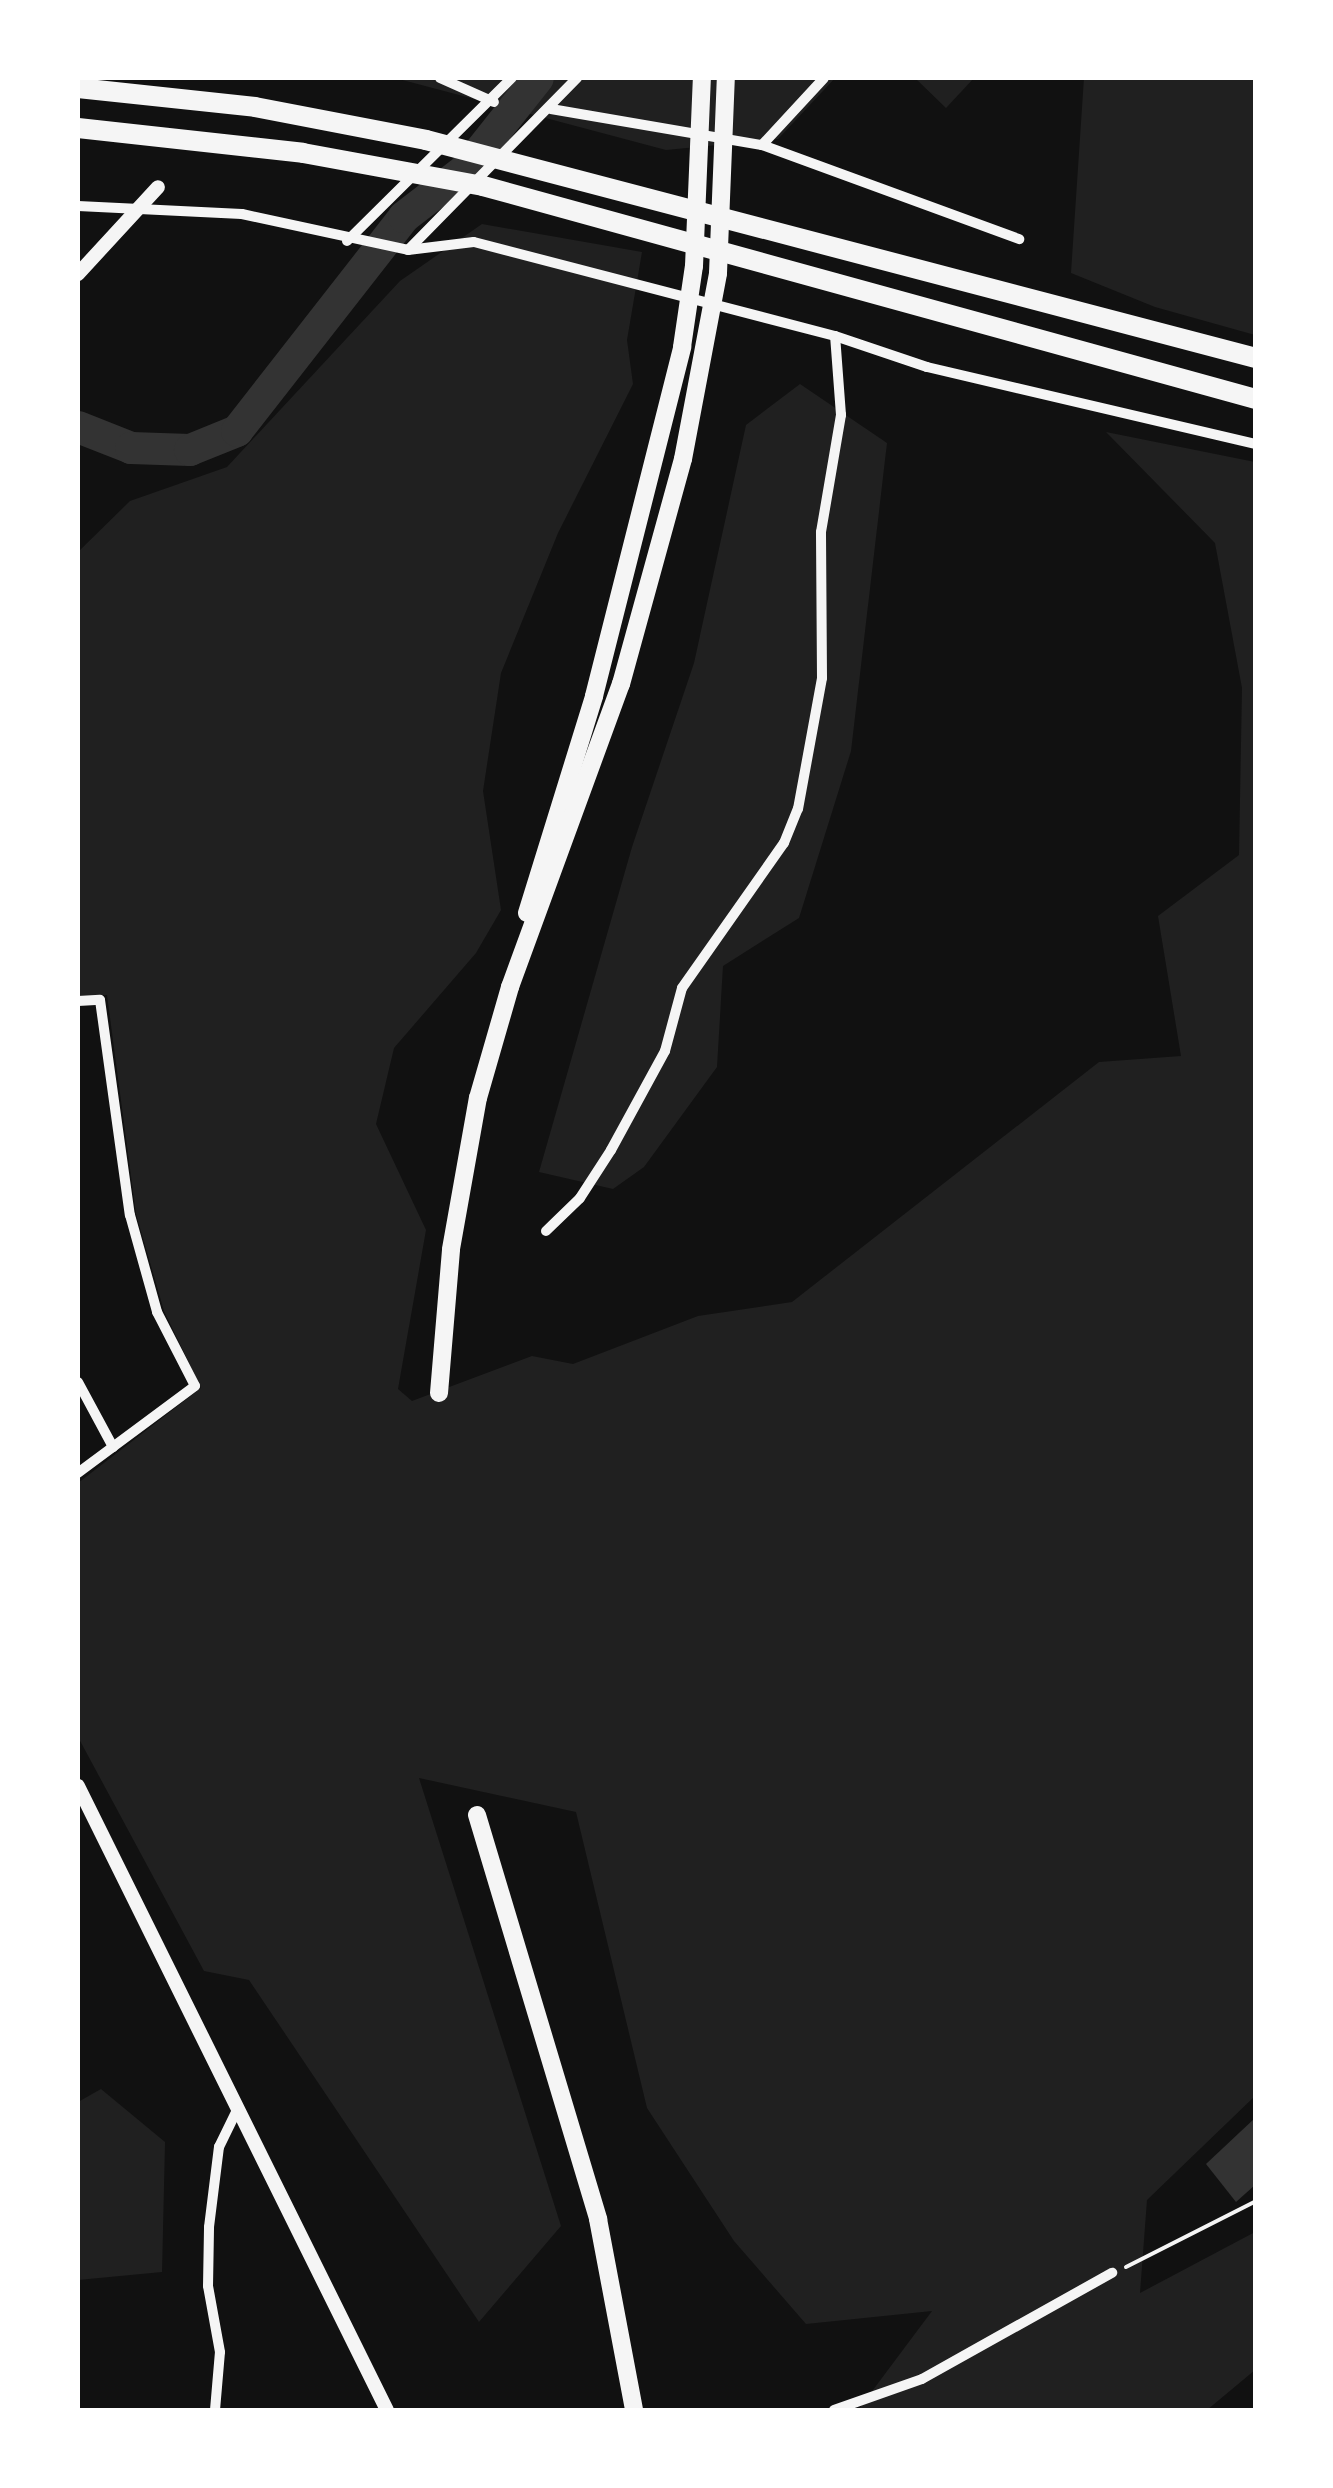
<!DOCTYPE html>
<html>
<head>
<meta charset="utf-8">
<style>
	body { margin:0 }
	#map { position:relative; width:1333px; height:2488px; overflow:hidden; background:#111; font-family:Roboto,sans-serif }
	div>[style] { position:absolute }
	.green>* { inset:0; background:#202020 }
	.water>* { inset:0; background:#333 }
	.river>* { height:32px; margin:-16px; padding:0 16px; transform-origin:16px; border-radius:16px; background:#333 }
	.path>* { height:4px; margin:-2px; padding:0 2px; transform-origin:2px; border-radius:2px; background:#f5f5f5 }
	.minor>* { height:10px; margin:-5px; padding:0 5px; transform-origin:5px; border-radius:5px; background:#f5f5f5 }
	.tertiary>* { height:14px; margin:-7px; padding:0 7px; transform-origin:7px; border-radius:7px; background:#f5f5f5 }
	.trunk>* { height:18px; margin:-9px; padding:0 9px; transform-origin:9px; border-radius:9px; background:#f5f5f5 }
	.motorway>* { height:20px; margin:-10px; padding:0 10px; transform-origin:10px; border-radius:10px; background:#f5f5f5 }
	span { translate:-50% -50%; white-space:nowrap; text-align:center; line-height:1.15; -webkit-text-stroke:10px #fff; paint-order:stroke }
	.frame { position:absolute; inset:0; border:80px solid #fff; pointer-events:none }
</style>
</head>
<body>
<div id="map">
	<div class="green">
		<i style="clip-path:polygon(395px 78px,835px 78px,778px 139px,666px 150px)"></i>
		<i style="clip-path:polygon(915px 78px,974px 78px,946px 108px)"></i>
		<i style="clip-path:polygon(1084px 78px,1255px 78px,1255px 335px,1155px 307px,1071px 273px)"></i>
		<i style="clip-path:polygon(482px 224px,642px 252px,627px 340px,633px 384px,558px 533px,501px 673px,483px 791px,501px 910px,476px 953px,394px 1048px,376px 1124px,426px 1230px,398px 1389px,412px 1401px,532px 1356px,573px 1364px,698px 1316px,792px 1302px,1099px 1062px,1181px 1056px,1158px 916px,1239px 855px,1242px 688px,1215px 543px,1106px 432px,1255px 462px,1255px 2096px,1147px 2200px,1140px 2293px,1255px 2232px,1255px 2370px,1207px 2410px,858px 2410px,932px 2311px,806px 2324px,734px 2241px,647px 2108px,576px 1812px,419px 1778px,561px 2226px,479px 2322px,249px 1980px,204px 1971px,78px 1737px,78px 1483px,201px 1388px,164px 1311px,136px 1214px,107px 995px,78px 997px,78px 552px,130px 501px,227px 467px,400px 281px)"></i>
		<i style="clip-path:polygon(800px 384px,887px 443px,851px 751px,799px 918px,723px 966px,717px 1067px,644px 1167px,613px 1189px,539px 1172px,632px 847px,694px 663px,746px 425px)"></i>
		<i style="clip-path:polygon(101px 2089px,165px 2142px,162px 2272px,78px 2280px,78px 2102px)"></i>
	</div>
	<div class="water">
		<i style="clip-path:polygon(1255px 2118px,1255px 2185px,1236px 2202px,1206px 2164px)"></i>
	</div>
	<div class="river">
		<i style="left:78px;top:427px;width:57px;rotate:21.6deg"></i>
		<i style="left:131px;top:448px;width:59px;rotate:1.9deg"></i>
		<i style="left:190px;top:450px;width:51px;rotate:-22deg"></i>
		<i style="left:237px;top:431px;width:271px;rotate:-52deg"></i>
		<i style="left:404px;top:217px;width:77px;rotate:-37.6deg"></i>
		<i style="left:465px;top:170px;width:117px;rotate:-51.6deg"></i>
	</div>
	<div class="path">
		<i style="left:1126px;top:2267px;width:146px;rotate:-26.9deg"></i>
	</div>
	<div class="minor">
		<i style="left:440px;top:78px;width:59px;rotate:24deg"></i>
		<i style="left:551px;top:109px;width:214px;rotate:9.7deg"></i>
		<i style="left:762px;top:145px;width:274px;rotate:20.1deg"></i>
		<i style="left:762px;top:145px;width:91px;rotate:-47.2deg"></i>
		<i style="left:78px;top:206px;width:164px;rotate:2.8deg"></i>
		<i style="left:242px;top:214px;width:170px;rotate:12.2deg"></i>
		<i style="left:408px;top:250px;width:66px;rotate:-6.9deg"></i>
		<i style="left:474px;top:242px;width:373px;rotate:14.6deg"></i>
		<i style="left:835px;top:336px;width:97px;rotate:18.6deg"></i>
		<i style="left:927px;top:367px;width:338px;rotate:13.2deg"></i>
		<i style="left:347px;top:241px;width:232px;rotate:-44.7deg"></i>
		<i style="left:409px;top:249px;width:240px;rotate:-45.5deg"></i>
		<i style="left:78px;top:1001px;width:22px;rotate:-3deg"></i>
		<i style="left:100px;top:1000px;width:217px;rotate:82.1deg"></i>
		<i style="left:130px;top:1215px;width:101px;rotate:74.4deg"></i>
		<i style="left:157px;top:1312px;width:83px;rotate:62.8deg"></i>
		<i style="left:195px;top:1386px;width:146px;rotate:143.4deg"></i>
		<i style="left:546px;top:1231px;width:47px;rotate:-44.1deg"></i>
		<i style="left:580px;top:1198px;width:57px;rotate:-57.1deg"></i>
		<i style="left:611px;top:1150px;width:113px;rotate:-61.4deg"></i>
		<i style="left:665px;top:1051px;width:65px;rotate:-74.9deg"></i>
		<i style="left:682px;top:988px;width:177px;rotate:-54.9deg"></i>
		<i style="left:784px;top:843px;width:37px;rotate:-68deg"></i>
		<i style="left:798px;top:809px;width:133px;rotate:-79.6deg"></i>
		<i style="left:822px;top:678px;width:146px;rotate:-90.4deg"></i>
		<i style="left:821px;top:532px;width:119px;rotate:-80.3deg"></i>
		<i style="left:841px;top:415px;width:79px;rotate:-94.3deg"></i>
		<i style="left:78px;top:1382px;width:74px;rotate:61.7deg"></i>
		<i style="left:215px;top:2410px;width:58px;rotate:-85.1deg"></i>
		<i style="left:220px;top:2352px;width:67px;rotate:-100.3deg"></i>
		<i style="left:208px;top:2286px;width:59px;rotate:-89deg"></i>
		<i style="left:209px;top:2227px;width:81px;rotate:-82.9deg"></i>
		<i style="left:219px;top:2147px;width:37px;rotate:-64deg"></i>
		<i style="left:834px;top:2410px;width:93px;rotate:-19.4deg"></i>
		<i style="left:922px;top:2379px;width:218px;rotate:-29.2deg"></i>
	</div>
	<div class="tertiary">
		<i style="left:78px;top:274px;width:118px;rotate:-47.4deg"></i>
		<i style="left:78px;top:1786px;width:696px;rotate:63.66deg"></i>
	</div>
	<div class="trunk">
		<i style="left:527px;top:913px;width:227px;rotate:-72.8deg"></i>
		<i style="left:594px;top:696px;width:360px;rotate:-75.8deg"></i>
		<i style="left:682px;top:347px;width:82px;rotate:-81.6deg"></i>
		<i style="left:694px;top:266px;width:188px;rotate:-87.6deg"></i>
		<i style="left:439px;top:1393px;width:144px;rotate:-85.2deg"></i>
		<i style="left:451px;top:1249px;width:153px;rotate:-79.9deg"></i>
		<i style="left:478px;top:1098px;width:116px;rotate:-73.9deg"></i>
		<i style="left:510px;top:987px;width:323px;rotate:-69.9deg"></i>
		<i style="left:621px;top:684px;width:233px;rotate:-74.6deg"></i>
		<i style="left:683px;top:459px;width:189px;rotate:-79.3deg"></i>
		<i style="left:718px;top:273px;width:195px;rotate:-87.7deg"></i>
		<i style="left:477px;top:1815px;width:422px;rotate:73.3deg"></i>
		<i style="left:598px;top:2219px;width:194px;rotate:79.3deg"></i>
	</div>
	<div class="motorway">
		<i style="left:78px;top:88px;width:178px;rotate:6.1deg"></i>
		<i style="left:255px;top:107px;width:174px;rotate:10.9deg"></i>
		<i style="left:426px;top:140px;width:858px;rotate:14.72deg"></i>
		<i style="left:78px;top:128px;width:226px;rotate:6.3deg"></i>
		<i style="left:303px;top:153px;width:183px;rotate:10.4deg"></i>
		<i style="left:483px;top:186px;width:802px;rotate:15.41deg"></i>
	</div>
	<div class="frame"></div>
</div>
</body>
</html>
